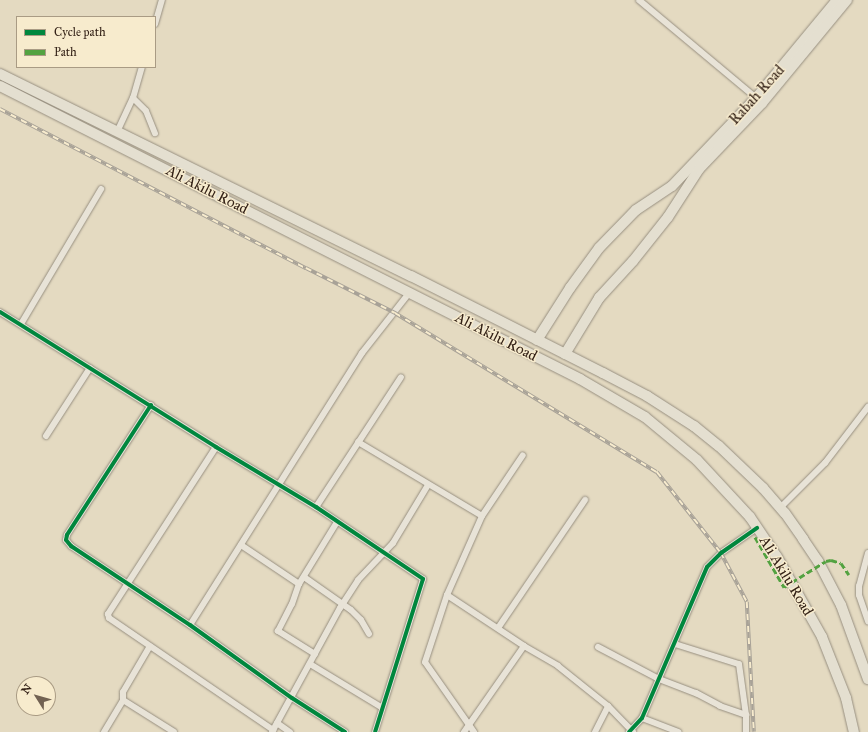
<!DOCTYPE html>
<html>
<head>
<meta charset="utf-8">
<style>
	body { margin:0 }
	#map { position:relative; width:868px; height:732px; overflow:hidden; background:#e4dac1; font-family:"IM FELL Great Primer",serif }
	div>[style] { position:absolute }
	.roads { filter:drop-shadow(0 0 1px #978f80) drop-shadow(0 0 1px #978f80) }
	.minor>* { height:6px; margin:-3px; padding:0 3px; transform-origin:3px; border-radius:3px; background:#e8e3d7 }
	.primary>* { height:10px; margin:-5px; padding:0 5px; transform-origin:5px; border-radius:5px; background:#e4dfd0 }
	.rail>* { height:3.5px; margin-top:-1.75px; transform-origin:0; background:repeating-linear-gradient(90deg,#f7ebcd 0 6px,#a8a297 0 12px); box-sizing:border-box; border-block:1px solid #a8a297 }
	.quiet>* { height:3px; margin-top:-1.5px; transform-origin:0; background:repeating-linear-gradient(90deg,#53a240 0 6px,transparent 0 9px) }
	.cycleway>* { height:4px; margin:-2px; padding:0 2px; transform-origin:2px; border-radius:2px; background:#00873e }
	span { translate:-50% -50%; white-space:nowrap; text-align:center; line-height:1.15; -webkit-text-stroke:3px #f7ebcd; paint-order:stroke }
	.street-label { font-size:15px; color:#342217 }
	.legend { position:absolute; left:16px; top:16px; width:140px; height:52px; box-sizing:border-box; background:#f7ebcd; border:1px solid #a99b84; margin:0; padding:5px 7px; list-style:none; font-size:12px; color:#342217 }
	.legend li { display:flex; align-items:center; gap:8px; height:20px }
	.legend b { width:20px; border:1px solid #a99b84 }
	.north { position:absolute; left:16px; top:676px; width:40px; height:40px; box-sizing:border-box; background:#f7ebcd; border:1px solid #a99b84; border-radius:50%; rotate:307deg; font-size:11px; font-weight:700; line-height:16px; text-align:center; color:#342217 }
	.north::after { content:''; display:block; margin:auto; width:14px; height:18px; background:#726252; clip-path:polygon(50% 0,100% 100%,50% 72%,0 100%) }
</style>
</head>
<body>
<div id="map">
	<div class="roads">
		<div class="minor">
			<i style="left:639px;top:0;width:153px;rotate:39.9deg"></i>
			<i style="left:155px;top:24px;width:25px;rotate:-74deg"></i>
			<i style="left:133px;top:98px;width:18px;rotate:45deg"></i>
			<i style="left:146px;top:111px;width:24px;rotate:68deg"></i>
			<i style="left:117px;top:132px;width:38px;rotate:-65deg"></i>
			<i style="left:133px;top:98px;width:32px;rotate:-74deg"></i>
			<i style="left:0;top:312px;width:255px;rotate:32deg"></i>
			<i style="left:216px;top:447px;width:117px;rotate:31deg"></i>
			<i style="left:316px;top:507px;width:129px;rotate:33.9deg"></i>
			<i style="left:423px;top:579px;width:160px;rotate:107.4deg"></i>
			<i style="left:21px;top:324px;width:157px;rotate:-59.3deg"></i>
			<i style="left:151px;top:405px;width:155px;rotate:122.9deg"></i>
			<i style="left:67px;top:535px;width:5px;rotate:101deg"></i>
			<i style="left:66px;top:540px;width:8px;rotate:50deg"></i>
			<i style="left:71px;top:546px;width:143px;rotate:33.6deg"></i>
			<i style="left:190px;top:625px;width:125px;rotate:35.6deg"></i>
			<i style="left:292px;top:698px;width:63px;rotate:32.7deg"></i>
			<i style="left:46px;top:436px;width:81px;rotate:-57.1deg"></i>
			<i style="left:358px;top:442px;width:144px;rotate:30.8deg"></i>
			<i style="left:216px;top:447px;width:199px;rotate:122.9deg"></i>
			<i style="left:108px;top:614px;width:4px;rotate:76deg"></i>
			<i style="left:109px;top:618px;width:199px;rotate:34.3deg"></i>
			<i style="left:316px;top:507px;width:155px;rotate:-56.8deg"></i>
			<i style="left:780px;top:508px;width:64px;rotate:-45deg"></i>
			<i style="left:825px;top:463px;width:71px;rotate:-52.5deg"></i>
			<i style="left:241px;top:545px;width:70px;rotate:33.9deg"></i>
			<i style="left:868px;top:553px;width:34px;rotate:105deg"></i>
			<i style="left:859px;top:586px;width:9px;rotate:90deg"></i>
			<i style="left:859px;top:595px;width:28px;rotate:71deg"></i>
			<i style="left:304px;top:577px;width:57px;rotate:35.1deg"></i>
			<i style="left:351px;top:610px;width:14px;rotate:45deg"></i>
			<i style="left:361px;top:620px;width:16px;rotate:60deg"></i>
			<i style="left:447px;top:595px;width:92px;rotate:33.5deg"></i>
			<i style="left:524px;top:646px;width:39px;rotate:30deg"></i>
			<i style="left:558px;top:666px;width:64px;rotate:38.7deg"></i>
			<i style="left:608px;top:706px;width:36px;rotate:46deg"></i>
			<i style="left:190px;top:625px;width:322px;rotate:-57.7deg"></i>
			<i style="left:362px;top:353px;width:76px;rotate:-51.9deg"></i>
			<i style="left:498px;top:628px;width:155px;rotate:-55.8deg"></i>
			<i style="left:675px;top:644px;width:67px;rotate:17.4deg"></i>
			<i style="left:739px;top:664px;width:51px;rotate:82.2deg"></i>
			<i style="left:746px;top:715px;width:17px;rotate:90deg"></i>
			<i style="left:598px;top:647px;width:69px;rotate:27.7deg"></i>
			<i style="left:659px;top:679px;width:40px;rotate:21deg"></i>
			<i style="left:696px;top:693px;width:27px;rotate:28deg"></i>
			<i style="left:720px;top:706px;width:28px;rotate:19deg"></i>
			<i style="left:315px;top:654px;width:44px;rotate:-148.1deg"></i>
			<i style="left:278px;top:631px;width:30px;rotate:-63deg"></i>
			<i style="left:292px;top:604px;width:21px;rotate:-71deg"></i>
			<i style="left:299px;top:584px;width:73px;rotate:-58.5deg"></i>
			<i style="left:310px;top:664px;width:83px;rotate:31.2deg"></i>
			<i style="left:123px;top:700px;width:60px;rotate:32.1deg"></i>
			<i style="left:642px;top:718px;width:39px;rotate:21deg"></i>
			<i style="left:277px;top:723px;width:16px;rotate:35deg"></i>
			<i style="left:104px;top:732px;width:37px;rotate:-59deg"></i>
			<i style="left:123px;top:700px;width:8px;rotate:-90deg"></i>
			<i style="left:123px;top:692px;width:53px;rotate:-59.6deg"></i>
			<i style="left:272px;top:732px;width:141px;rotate:-61.3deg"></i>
			<i style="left:340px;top:608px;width:33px;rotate:-57deg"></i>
			<i style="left:358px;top:580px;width:51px;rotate:-46.6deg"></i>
			<i style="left:393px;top:543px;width:68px;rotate:-58.9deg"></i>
			<i style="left:464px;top:732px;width:105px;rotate:-55.1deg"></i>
			<i style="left:474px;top:732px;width:85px;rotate:-125deg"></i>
			<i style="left:425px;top:662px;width:71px;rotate:-71.8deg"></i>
			<i style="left:447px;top:595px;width:86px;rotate:-66.1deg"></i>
			<i style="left:482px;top:516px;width:73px;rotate:-56.1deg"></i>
			<i style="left:595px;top:732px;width:29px;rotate:-63deg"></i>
			<i style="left:629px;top:732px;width:19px;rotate:-47deg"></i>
			<i style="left:642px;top:718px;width:164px;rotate:-66.7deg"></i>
			<i style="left:707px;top:567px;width:20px;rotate:-45deg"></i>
			<i style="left:721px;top:553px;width:44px;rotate:-34.8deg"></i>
		</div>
		<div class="primary">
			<i style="left:0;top:74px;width:458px;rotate:26.2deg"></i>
			<i style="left:411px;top:276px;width:215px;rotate:26.8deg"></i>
			<i style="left:603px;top:373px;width:50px;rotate:27.6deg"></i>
			<i style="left:647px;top:396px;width:56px;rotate:32.6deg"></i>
			<i style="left:694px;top:426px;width:32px;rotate:39deg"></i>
			<i style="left:719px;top:446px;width:61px;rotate:43.7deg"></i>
			<i style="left:763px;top:488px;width:33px;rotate:49deg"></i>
			<i style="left:785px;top:513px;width:32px;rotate:55deg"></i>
			<i style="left:803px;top:539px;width:27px;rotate:56deg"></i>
			<i style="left:818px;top:561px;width:50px;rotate:62.4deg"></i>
			<i style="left:841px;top:605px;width:79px;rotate:70deg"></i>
			<i style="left:0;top:86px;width:650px;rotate:26.8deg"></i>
			<i style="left:580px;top:379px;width:75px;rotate:30.3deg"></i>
			<i style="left:645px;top:417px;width:67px;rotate:39.6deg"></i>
			<i style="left:697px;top:460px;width:78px;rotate:47.1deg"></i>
			<i style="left:750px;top:517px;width:48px;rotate:56deg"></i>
			<i style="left:777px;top:557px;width:92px;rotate:60.6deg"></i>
			<i style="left:822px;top:637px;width:66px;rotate:68.5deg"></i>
			<i style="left:846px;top:698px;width:35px;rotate:77deg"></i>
			<i style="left:537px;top:340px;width:62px;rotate:-57.6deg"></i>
			<i style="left:570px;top:288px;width:49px;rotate:-54.1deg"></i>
			<i style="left:599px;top:248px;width:53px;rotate:-45.8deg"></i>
			<i style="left:636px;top:210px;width:43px;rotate:-33.7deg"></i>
			<i style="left:672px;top:186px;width:122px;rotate:-46.3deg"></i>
			<i style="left:756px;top:98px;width:127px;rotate:-50.4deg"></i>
			<i style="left:565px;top:354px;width:66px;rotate:-58.7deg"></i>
			<i style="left:599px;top:298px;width:50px;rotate:-47.4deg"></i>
			<i style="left:633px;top:261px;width:56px;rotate:-51.5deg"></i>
			<i style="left:668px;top:217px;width:57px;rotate:-57.1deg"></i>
			<i style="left:699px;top:169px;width:91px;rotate:-46.3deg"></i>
			<i style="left:762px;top:103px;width:134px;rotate:-50.5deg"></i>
		</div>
	</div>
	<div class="rail">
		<i style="left:0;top:109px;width:345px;rotate:27.5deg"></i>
		<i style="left:306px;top:268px;width:100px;rotate:26.8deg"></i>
		<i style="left:395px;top:313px;width:306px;rotate:31.3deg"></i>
		<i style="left:657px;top:472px;width:103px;rotate:51.7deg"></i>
		<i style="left:721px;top:553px;width:55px;rotate:62deg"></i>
		<i style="left:747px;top:602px;width:130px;rotate:86.9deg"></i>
	</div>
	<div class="quiet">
		<i style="left:755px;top:537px;width:58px;rotate:59.9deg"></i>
		<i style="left:784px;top:587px;width:49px;rotate:-31.8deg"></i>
		<i style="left:826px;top:561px;width:5px;rotate:-11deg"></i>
		<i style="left:831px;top:560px;width:10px;rotate:17deg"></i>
		<i style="left:841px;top:563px;width:14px;rotate:56deg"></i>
	</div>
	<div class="cycleway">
		<i style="left:0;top:312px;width:255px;rotate:32deg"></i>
		<i style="left:216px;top:447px;width:117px;rotate:31deg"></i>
		<i style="left:316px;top:507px;width:129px;rotate:33.9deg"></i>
		<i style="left:423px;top:579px;width:160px;rotate:107.4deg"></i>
		<i style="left:151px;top:405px;width:155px;rotate:122.9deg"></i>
		<i style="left:67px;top:535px;width:5px;rotate:101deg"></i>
		<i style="left:66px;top:540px;width:8px;rotate:50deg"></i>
		<i style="left:71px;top:546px;width:143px;rotate:33.6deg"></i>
		<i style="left:190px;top:625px;width:125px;rotate:35.6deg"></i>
		<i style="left:292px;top:698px;width:63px;rotate:32.7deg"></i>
		<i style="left:629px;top:732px;width:19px;rotate:-47deg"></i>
		<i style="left:642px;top:718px;width:164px;rotate:-66.7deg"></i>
		<i style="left:707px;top:567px;width:20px;rotate:-45deg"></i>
		<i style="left:721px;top:553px;width:44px;rotate:-34.8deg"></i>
	</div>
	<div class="street-label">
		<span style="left:757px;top:95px;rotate:-48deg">Rabah Road</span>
		<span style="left:207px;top:190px;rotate:27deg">Ali Akilu Road</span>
		<span style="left:496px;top:337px;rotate:27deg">Ali Akilu Road</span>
		<span style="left:786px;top:576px;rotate:59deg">Ali Akilu Road</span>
	</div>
	<ul class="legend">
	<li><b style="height:5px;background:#00873e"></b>Cycle path</li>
	<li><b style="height:5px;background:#53a240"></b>Path</li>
	</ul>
	<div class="north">N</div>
</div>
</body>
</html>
